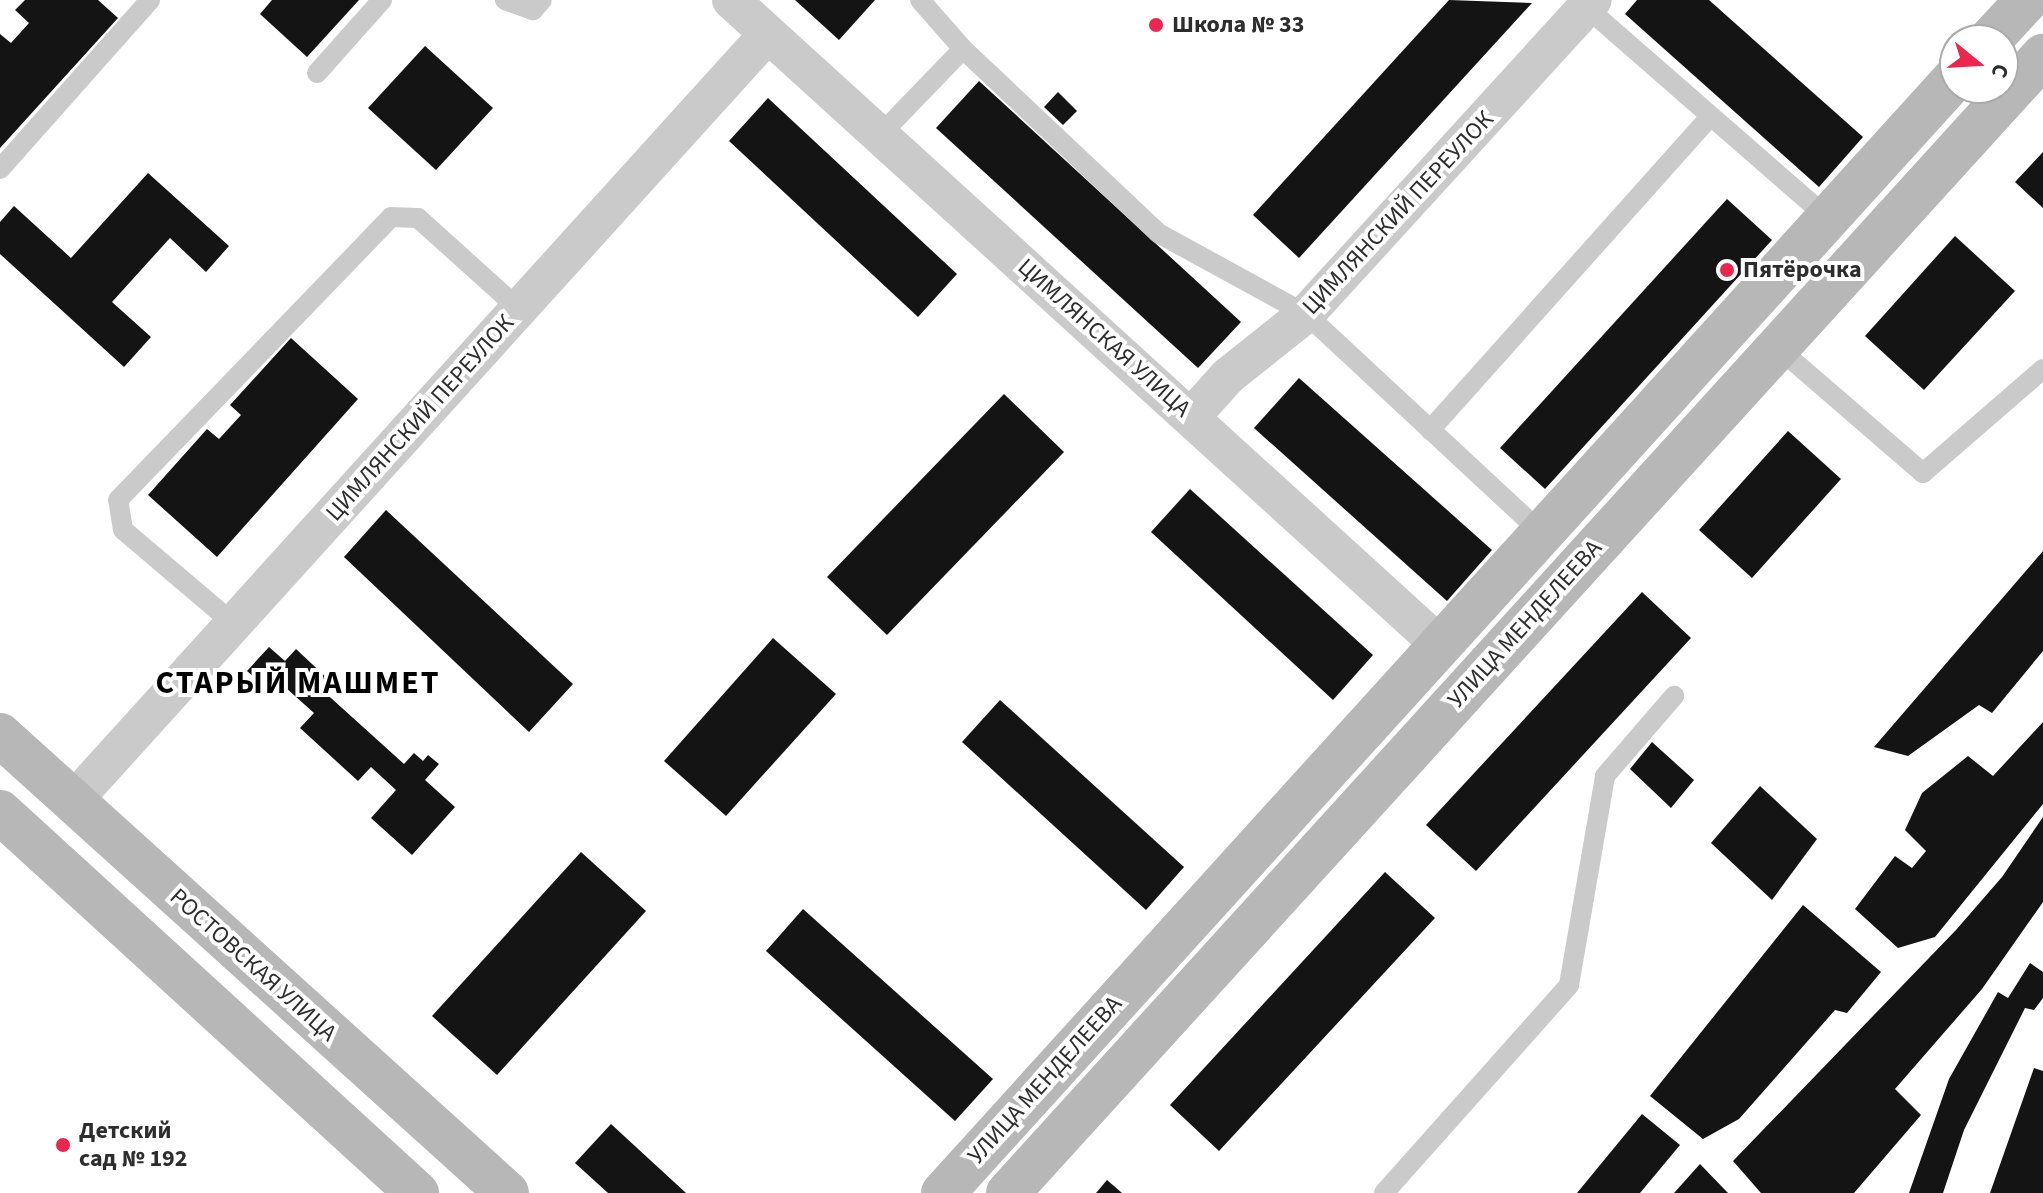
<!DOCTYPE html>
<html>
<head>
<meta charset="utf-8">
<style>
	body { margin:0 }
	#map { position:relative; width:2043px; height:1193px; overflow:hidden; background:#fff; font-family:"Source Sans 3",sans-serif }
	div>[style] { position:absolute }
	.building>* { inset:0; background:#141414 }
	.lane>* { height:20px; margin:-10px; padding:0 10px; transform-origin:10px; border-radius:10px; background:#cacaca }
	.street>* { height:38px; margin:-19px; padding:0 19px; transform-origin:19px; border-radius:19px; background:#cacaca }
	.secondary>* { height:44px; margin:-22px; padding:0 22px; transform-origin:22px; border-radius:22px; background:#b7b7b7 }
	.dots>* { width:22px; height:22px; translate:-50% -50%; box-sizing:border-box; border:4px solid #fff; border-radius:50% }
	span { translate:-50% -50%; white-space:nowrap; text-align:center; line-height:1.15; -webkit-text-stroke:8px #fff; paint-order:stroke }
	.poi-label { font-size:24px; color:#2d2d2d; font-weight:700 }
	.left { translate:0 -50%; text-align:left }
	.street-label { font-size:24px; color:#2d2d2d }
	.district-label { font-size:32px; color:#000; font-weight:700; letter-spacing:2px }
	.north { position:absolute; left:1939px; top:24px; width:80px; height:80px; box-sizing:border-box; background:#fff; border:2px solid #ababab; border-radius:50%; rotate:108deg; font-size:22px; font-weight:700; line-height:32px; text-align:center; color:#2d2d2d }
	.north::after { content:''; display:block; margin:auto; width:28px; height:36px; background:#ed264f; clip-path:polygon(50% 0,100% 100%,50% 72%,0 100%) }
</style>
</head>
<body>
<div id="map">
	<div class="building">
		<i style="clip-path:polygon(25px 0,98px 0,118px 18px,0 148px,0 34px,11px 43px,29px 23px,15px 10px)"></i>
		<i style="clip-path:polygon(272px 0,359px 0,307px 57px,260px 14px)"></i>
		<i style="clip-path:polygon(795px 0,875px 0,839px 40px)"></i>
		<i style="clip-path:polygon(1449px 0,1532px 3px,1299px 258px,1253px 215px)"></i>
		<i style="clip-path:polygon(1637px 0,1709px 0,1863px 137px,1819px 187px,1625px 14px)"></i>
		<i style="clip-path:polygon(425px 46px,493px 108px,436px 170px,368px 108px)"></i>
		<i style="clip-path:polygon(979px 81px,1241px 322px,1198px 368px,936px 128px)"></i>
		<i style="clip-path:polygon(1058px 92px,1077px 111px,1063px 125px,1044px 107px)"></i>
		<i style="clip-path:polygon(768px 98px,957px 274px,918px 317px,729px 141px)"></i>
		<i style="clip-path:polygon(2043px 152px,2043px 208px,2015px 182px)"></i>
		<i style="clip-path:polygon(148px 173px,229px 246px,206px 272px,170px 238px,112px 302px,151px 337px,124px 367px,0 254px,0 222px,14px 206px,71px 258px)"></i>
		<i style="clip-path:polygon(1727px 199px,1772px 240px,1545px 489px,1500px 448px)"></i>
		<i style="clip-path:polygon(1955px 236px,2015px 291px,1924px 390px,1865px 336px)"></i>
		<i style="clip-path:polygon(291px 338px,358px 399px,217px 557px,148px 495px,207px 429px,219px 439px,241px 415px,230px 405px)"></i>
		<i style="clip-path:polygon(1299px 378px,1492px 550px,1447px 601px,1254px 428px)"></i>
		<i style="clip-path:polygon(1004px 394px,1064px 452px,887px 635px,827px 577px)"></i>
		<i style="clip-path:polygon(1788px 431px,1841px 479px,1752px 578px,1699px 530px)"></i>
		<i style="clip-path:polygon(1190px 489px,1373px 655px,1333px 700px,1151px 532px)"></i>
		<i style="clip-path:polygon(386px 510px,573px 684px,529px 732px,344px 557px)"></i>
		<i style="clip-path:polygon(2043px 551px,2043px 651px,1992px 713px,1979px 705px,1908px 756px,1874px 747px)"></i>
		<i style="clip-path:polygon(1642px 592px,1691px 638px,1476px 871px,1426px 825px)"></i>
		<i style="clip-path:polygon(773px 638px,836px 694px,726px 816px,664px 761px)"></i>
		<i style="clip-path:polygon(269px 647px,285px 661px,296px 649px,329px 680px,321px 689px,404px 764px,414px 753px,423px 761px,428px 755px,439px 764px,425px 780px,455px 807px,412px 855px,371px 818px,396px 790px,371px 767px,358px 781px,300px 728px,314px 713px,266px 670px,257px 680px,247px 671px)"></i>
		<i style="clip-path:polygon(1000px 700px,1184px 867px,1146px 910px,962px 742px)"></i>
		<i style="clip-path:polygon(2043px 722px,2043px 804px,1935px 937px,1898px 948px,1855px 909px,1895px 856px,1912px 868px,1926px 851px,1905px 830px,1922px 793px,1968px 756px,1993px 776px)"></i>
		<i style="clip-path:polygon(1652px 742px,1694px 780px,1671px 808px,1630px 769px)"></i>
		<i style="clip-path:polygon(1760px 786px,1817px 839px,1772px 900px,1711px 843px)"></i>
		<i style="clip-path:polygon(2043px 817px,2043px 902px,1982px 989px,1895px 1089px,1921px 1115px,1854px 1193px,1761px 1193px,1733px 1161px,1956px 930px,2002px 877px)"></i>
		<i style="clip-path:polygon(581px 852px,646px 911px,497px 1075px,432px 1016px)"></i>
		<i style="clip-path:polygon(1385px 872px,1435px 918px,1219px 1151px,1170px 1105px)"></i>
		<i style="clip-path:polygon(1803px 905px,1881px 972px,1847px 1013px,1835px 1010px,1739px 1119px,1703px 1139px,1650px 1096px)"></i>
		<i style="clip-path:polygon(803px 909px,993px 1079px,955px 1121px,766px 951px)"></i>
		<i style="clip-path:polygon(2030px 963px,2043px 972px,2043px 998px,2034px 1010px,2025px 1008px,1964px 1130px,1943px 1193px,1909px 1193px,1949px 1079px,1998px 992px,2008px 998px)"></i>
		<i style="clip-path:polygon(2034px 1068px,2043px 1071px,2043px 1193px,1990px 1193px)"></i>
		<i style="clip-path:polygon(1642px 1114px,1680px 1145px,1640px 1193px,1577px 1193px)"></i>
		<i style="clip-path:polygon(611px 1124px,686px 1193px,608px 1193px,575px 1163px)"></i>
		<i style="clip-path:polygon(1700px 1164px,1728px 1193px,1674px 1193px)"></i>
		<i style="clip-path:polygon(1107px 1180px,1122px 1193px,1096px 1193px)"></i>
	</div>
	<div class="lane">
		<i style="left:505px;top:0;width:30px;rotate:20deg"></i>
		<i style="left:533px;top:10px;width:13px;rotate:-48deg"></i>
		<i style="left:920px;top:0;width:65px;rotate:48.7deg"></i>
		<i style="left:963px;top:49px;width:268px;rotate:43.3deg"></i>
		<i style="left:1158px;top:233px;width:169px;rotate:28.7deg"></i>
		<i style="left:1306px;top:314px;width:321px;rotate:42.9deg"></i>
		<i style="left:1586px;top:7px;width:321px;rotate:41.1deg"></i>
		<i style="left:317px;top:73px;width:98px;rotate:-48.3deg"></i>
		<i style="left:878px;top:137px;width:122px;rotate:-46deg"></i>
		<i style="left:0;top:169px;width:226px;rotate:-48.4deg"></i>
		<i style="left:1777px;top:347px;width:193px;rotate:40.8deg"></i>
		<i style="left:1923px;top:473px;width:159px;rotate:-40.9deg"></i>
		<i style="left:1430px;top:430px;width:421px;rotate:-48.2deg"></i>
		<i style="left:234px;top:624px;width:145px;rotate:-139.7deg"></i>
		<i style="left:123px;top:530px;width:30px;rotate:-99deg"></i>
		<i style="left:118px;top:500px;width:393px;rotate:-46deg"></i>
		<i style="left:391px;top:217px;width:27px;rotate:2deg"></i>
		<i style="left:418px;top:218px;width:136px;rotate:42deg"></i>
		<i style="left:1384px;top:1193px;width:278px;rotate:-48.3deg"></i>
		<i style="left:1569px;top:985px;width:212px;rotate:-80.2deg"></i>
		<i style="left:1605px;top:776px;width:106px;rotate:-49.2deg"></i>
	</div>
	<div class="street">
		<i style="left:731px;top:0;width:957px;rotate:42.29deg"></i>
		<i style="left:1192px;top:416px;width:54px;rotate:-48deg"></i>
		<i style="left:1228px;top:376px;width:100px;rotate:-38.5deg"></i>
		<i style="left:1306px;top:314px;width:425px;rotate:-47.6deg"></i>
		<i style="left:72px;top:802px;width:1036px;rotate:-47.82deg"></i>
	</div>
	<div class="secondary">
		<i style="left:1990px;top:40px;width:54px;rotate:-47.2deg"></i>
		<i style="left:0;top:735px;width:683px;rotate:42.09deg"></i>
		<i style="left:0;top:812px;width:565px;rotate:42.42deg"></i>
		<i style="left:943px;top:1193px;width:1506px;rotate:-47.77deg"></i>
		<i style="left:1008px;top:1193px;width:1538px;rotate:-47.69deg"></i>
	</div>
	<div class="dots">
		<i style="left:1156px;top:25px;background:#ed264f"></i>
		<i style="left:1727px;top:270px;background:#ed264f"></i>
		<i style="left:63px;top:1145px;background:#ed264f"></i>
	</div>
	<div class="poi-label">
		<span class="left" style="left:1172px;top:25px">Школа № 33</span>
		<span class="left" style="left:1743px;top:270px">Пятёрочка</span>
		<span class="left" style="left:79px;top:1145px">Детский<br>сад № 192</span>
	</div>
	<div class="street-label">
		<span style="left:1398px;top:213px;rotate:-47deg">ЦИМЛЯНСКИЙ ПЕРЕУЛОК</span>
		<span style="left:1104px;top:338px;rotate:42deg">ЦИМЛЯНСКАЯ УЛИЦА</span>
		<span style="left:420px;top:418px;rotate:-48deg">ЦИМЛЯНСКИЙ ПЕРЕУЛОК</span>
		<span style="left:1525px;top:624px;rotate:-48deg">УЛИЦА МЕНДЕЛЕЕВА</span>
		<span style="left:253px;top:965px;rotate:42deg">РОСТОВСКАЯ УЛИЦА</span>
		<span style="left:1045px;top:1080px;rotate:-48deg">УЛИЦА МЕНДЕЛЕЕВА</span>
	</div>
	<div class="district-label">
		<span style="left:298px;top:683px">СТАРЫЙ МАШМЕТ</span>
	</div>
	<div class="north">С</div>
</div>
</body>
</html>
